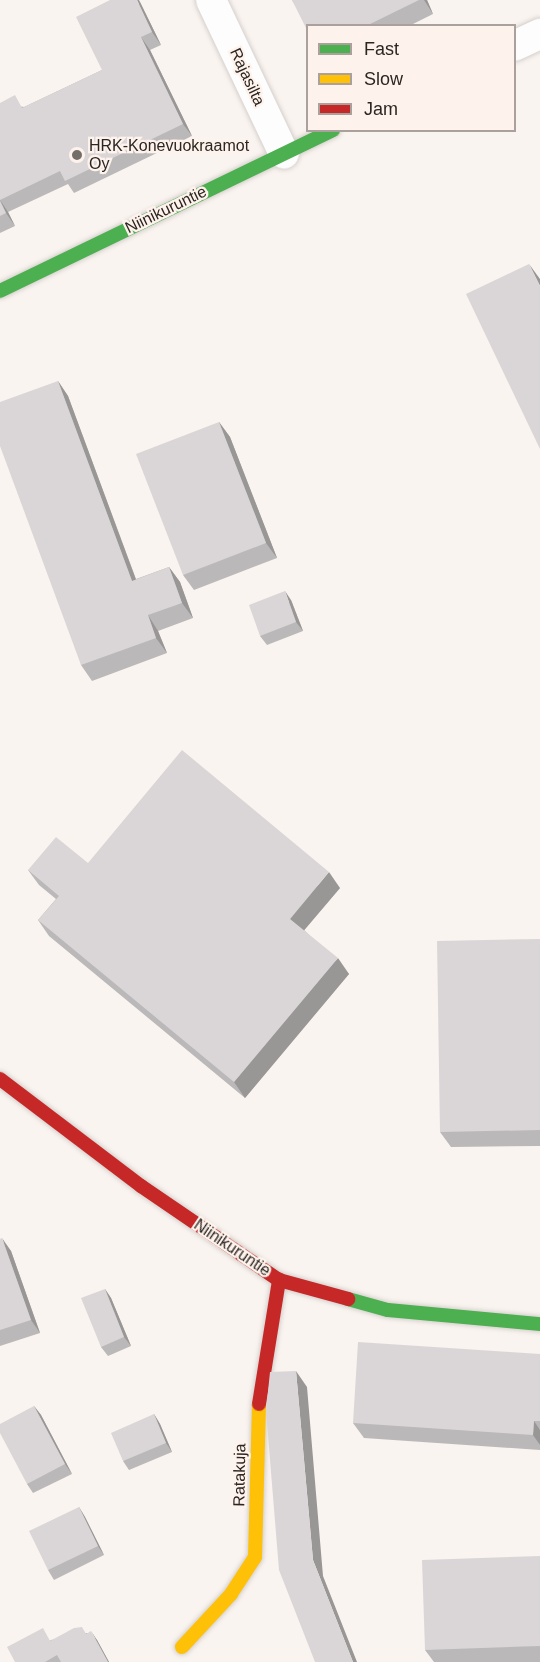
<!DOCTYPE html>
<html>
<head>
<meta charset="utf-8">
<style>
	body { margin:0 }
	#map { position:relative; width:540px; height:1662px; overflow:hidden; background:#faf4f0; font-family:Arial,sans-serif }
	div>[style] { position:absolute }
	.roads { filter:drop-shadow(0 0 2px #d5d0cd) drop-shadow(0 0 2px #d5d0cd) }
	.street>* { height:30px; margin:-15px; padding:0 15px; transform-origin:15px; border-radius:15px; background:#fefdfd }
	.fast>* { height:14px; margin:-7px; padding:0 7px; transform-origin:7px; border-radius:7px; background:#4caf50 }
	.slow>* { height:14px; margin:-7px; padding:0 7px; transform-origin:7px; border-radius:7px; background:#ffc107 }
	.jam>* { height:14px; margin:-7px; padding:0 7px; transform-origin:7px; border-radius:7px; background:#c62828 }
	.wall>* { inset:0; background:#bbb8b9 }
	.shaded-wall>* { inset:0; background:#999696 }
	.building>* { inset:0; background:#dad6d7 }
	.dots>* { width:16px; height:16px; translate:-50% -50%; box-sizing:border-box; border:3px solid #fef3ec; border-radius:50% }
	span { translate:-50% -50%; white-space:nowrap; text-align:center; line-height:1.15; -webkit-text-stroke:4.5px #fef3ec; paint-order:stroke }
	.street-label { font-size:16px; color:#2c2623 }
	.poi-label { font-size:16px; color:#2c2623 }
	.left { translate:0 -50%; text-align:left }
	.legend { position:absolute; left:306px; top:24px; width:210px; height:108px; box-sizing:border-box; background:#fef3ec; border:2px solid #aaa19c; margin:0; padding:8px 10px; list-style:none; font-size:18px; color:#2c2623 }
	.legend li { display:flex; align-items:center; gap:12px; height:30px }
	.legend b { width:30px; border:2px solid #aaa19c }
</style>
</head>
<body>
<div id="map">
	<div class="roads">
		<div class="street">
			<i style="left:211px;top:0;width:170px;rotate:64.6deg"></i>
			<i style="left:514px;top:46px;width:29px;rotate:-25deg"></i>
		</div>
		<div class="fast">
			<i style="left:0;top:291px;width:370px;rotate:-25.8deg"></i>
			<i style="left:348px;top:1299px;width:41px;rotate:15.4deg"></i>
			<i style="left:388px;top:1310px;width:153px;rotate:5.3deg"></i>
		</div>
		<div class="slow">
			<i style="left:182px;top:1647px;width:72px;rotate:-47.2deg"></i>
			<i style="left:231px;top:1594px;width:44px;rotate:-57deg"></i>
			<i style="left:255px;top:1557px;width:153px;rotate:-88.5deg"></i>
		</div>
		<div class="jam">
			<i style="left:0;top:1079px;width:177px;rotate:37.2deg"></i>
			<i style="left:141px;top:1186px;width:167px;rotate:34.3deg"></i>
			<i style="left:279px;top:1280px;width:72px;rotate:15.4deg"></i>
			<i style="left:259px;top:1404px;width:126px;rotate:-80.8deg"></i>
		</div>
	</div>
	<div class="wall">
		<i style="clip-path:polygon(292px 0,427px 0,433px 14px,409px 26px,308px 26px)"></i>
		<i style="clip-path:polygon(140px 2px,161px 45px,150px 50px,192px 136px,74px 193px,68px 184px,8px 212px,15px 226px,0 233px,0 103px,24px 107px,102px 70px)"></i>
		<i style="clip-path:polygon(58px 381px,68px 396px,136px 579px,169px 567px,180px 582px,193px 618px,158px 631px,167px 653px,92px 681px,81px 665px)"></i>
		<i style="clip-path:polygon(219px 422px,230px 437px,277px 558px,194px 590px,183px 575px)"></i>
		<i style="clip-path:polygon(291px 600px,303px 631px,267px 645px,260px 636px)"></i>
		<i style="clip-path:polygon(88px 863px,340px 888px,304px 930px,349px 974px,245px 1098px,49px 936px,38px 920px,56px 899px,39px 885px,28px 870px)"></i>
		<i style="clip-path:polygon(540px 939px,540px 1146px,451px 1147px,440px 1132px)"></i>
		<i style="clip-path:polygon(0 1239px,11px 1251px,40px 1333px,0 1346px)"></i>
		<i style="clip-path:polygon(105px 1289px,111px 1298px,131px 1346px,108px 1356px,101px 1347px)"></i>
		<i style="clip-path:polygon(540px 1354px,540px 1450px,364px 1438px,353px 1423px)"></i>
		<i style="clip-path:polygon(34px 1406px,41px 1415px,72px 1474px,33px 1493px,27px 1484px)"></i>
		<i style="clip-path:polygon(154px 1414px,160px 1424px,172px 1452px,129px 1470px,123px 1461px)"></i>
		<i style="clip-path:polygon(79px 1507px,85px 1517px,104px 1555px,54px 1580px,48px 1570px)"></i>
		<i style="clip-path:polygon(540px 1556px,540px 1662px,434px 1662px,425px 1650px)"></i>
		<i style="clip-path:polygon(87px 1633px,97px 1640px,109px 1662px,15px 1662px,51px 1640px)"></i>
	</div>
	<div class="shaded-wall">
		<i style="clip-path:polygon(137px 0,139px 0,140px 2px,161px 45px,152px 32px)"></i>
		<i style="clip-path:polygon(424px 0,427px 0,433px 14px)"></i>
		<i style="clip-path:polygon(141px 37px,150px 50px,192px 136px,183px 124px)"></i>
		<i style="clip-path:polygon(0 200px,8px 212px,15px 226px,6px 213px)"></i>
		<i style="clip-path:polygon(529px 264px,540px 279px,540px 286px)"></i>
		<i style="clip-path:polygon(58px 381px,68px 396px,142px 596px,132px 581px)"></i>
		<i style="clip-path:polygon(219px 422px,230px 437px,277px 558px,266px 543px)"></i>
		<i style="clip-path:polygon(169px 567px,180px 582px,193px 618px,182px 603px)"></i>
		<i style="clip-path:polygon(285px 591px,291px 600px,303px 631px,296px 622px)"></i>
		<i style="clip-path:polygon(148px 615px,158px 631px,167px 653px,156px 638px)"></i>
		<i style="clip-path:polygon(329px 872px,340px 888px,301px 934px,290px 919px)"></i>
		<i style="clip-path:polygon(338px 958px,349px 974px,245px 1098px,234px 1082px)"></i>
		<i style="clip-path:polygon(2px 1238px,11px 1251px,40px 1333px,31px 1320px)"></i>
		<i style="clip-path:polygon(105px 1289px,111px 1298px,131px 1346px,124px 1337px)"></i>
		<i style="clip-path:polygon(296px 1371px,307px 1387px,323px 1576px,357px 1662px,353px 1662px,313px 1560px)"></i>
		<i style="clip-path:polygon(34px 1406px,41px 1415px,72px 1474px,65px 1464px)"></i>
		<i style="clip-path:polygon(154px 1414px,160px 1424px,172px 1452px,166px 1443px)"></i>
		<i style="clip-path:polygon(534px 1421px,540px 1430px,540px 1445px,533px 1435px)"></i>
		<i style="clip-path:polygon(79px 1507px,85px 1517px,104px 1555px,98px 1546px)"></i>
		<i style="clip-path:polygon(91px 1631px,97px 1640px,109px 1662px,108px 1662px)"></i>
	</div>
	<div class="building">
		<i style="clip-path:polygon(110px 0,137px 0,152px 32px,141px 37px,183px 124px,65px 181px,60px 171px,0 200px,0 103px,15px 95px,22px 108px,102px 70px,76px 17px)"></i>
		<i style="clip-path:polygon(292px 0,419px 0,366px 26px,308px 26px,308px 32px)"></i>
		<i style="clip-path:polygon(0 201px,6px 213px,0 216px)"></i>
		<i style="clip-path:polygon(529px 264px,540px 286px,540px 449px,466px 294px)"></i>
		<i style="clip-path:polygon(58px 381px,132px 581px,169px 567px,182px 603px,148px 615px,156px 638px,81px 665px,0 446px,0 402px)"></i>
		<i style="clip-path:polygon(219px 422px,266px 543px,183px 575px,136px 454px)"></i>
		<i style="clip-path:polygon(285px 591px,296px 622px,260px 636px,249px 605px)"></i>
		<i style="clip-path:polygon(182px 750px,329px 872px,290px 919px,338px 958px,234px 1082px,38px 920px,59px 896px,28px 870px,56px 837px,88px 863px)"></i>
		<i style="clip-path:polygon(540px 939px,540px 1130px,440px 1132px,437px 941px)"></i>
		<i style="clip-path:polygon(2px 1238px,31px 1320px,0 1330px,0 1239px)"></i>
		<i style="clip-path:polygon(105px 1289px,124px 1337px,101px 1347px,81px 1298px)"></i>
		<i style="clip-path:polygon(358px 1342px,540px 1354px,540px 1421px,534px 1421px,533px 1435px,353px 1423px)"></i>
		<i style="clip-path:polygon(296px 1371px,313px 1560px,353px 1662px,315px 1662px,279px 1570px,266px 1411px,270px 1372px)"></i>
		<i style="clip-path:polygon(34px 1406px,65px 1464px,27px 1484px,0 1433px,0 1424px)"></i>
		<i style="clip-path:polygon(154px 1414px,166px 1443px,123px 1461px,111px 1433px)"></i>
		<i style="clip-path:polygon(79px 1507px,98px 1546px,48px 1570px,29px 1531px)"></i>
		<i style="clip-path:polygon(540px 1556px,540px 1646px,425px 1650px,422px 1560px)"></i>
		<i style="clip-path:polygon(82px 1627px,86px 1634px,91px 1631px,108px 1662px,61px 1662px,57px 1655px,45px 1662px,15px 1662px,7px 1647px,43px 1628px,50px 1641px,74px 1628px)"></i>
	</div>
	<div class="dots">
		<i style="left:77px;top:155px;background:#746e6b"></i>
	</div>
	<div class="street-label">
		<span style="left:247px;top:77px;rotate:65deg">Rajasilta</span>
		<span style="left:166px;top:210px;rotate:-26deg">Niinikuruntie</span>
		<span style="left:232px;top:1248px;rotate:34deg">Niinikuruntie</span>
		<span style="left:240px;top:1475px;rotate:-89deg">Ratakuja</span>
	</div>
	<div class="poi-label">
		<span class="left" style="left:89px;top:155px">HRK-Konevuokraamot<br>Oy</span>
	</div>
	<ul class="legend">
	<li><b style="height:8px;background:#4caf50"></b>Fast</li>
	<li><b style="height:8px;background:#ffc107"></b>Slow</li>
	<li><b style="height:8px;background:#c62828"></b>Jam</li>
	</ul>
</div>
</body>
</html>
